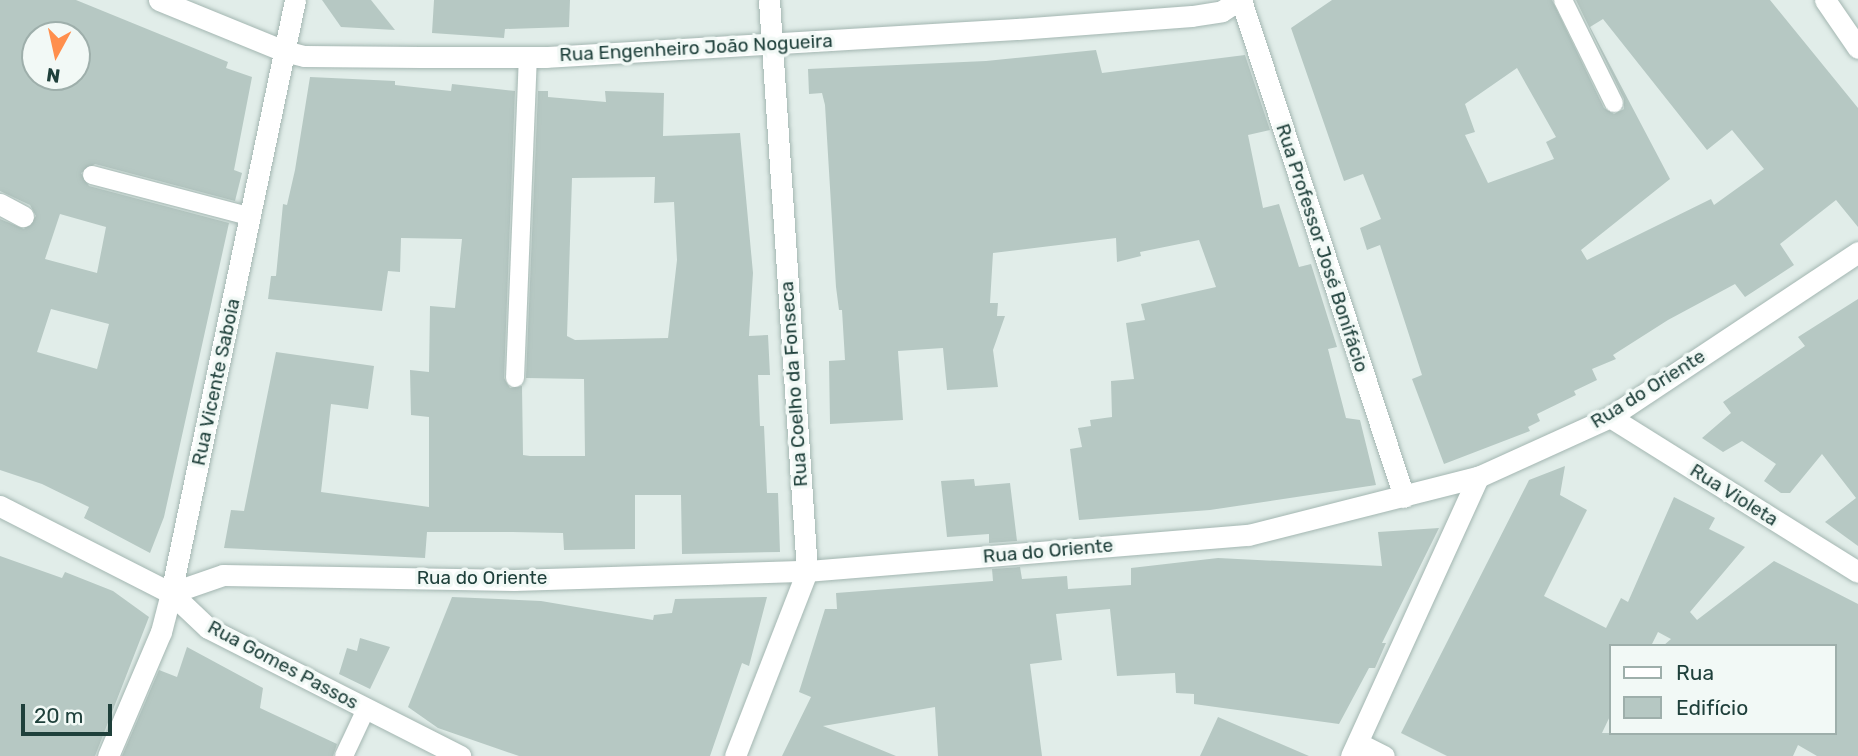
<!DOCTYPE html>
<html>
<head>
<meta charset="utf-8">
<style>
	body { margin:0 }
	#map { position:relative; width:1858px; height:756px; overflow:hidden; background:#e1ede9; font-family:Rubik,sans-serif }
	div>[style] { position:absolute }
	.building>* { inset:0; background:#b6c8c3 }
	.roads { filter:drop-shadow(0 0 2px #a3b6b1) drop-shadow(0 0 2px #a3b6b1) }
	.lane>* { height:18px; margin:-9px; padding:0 9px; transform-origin:9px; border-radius:9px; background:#fff }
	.street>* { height:21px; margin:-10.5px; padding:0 10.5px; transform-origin:10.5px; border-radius:10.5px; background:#fff }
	span { translate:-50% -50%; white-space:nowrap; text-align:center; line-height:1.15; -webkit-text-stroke:7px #f2f9f6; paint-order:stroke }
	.street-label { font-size:19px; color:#1f403b }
	.legend { position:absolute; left:1609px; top:644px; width:228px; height:91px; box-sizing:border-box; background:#f2f9f6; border:2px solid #9eafab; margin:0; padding:9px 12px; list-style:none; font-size:21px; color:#1f403b }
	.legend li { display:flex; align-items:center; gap:14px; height:35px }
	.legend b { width:35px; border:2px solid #9eafab }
	.north { position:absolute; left:21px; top:21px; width:70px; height:70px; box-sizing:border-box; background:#f2f9f6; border:2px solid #9eafab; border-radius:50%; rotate:188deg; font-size:19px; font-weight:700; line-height:28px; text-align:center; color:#1f403b }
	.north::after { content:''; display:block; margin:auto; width:24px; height:32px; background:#ff8f4d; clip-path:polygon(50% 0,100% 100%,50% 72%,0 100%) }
	.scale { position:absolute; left:21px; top:704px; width:91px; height:32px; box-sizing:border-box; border:4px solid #1f403b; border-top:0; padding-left:9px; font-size:21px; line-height:24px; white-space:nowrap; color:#1f403b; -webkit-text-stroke:5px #f2f9f6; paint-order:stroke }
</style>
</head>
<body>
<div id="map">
	<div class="building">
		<i style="clip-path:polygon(evenodd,0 0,76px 0,228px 62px,226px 68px,252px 77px,234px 170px,242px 173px,235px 201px,95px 164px,81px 173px,89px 186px,229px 223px,164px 517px,150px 553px,84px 518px,89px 507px,42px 484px,0 470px,0 219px,24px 229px,36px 216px,30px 205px,0 191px,0 0,35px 35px,77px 35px,77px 77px,35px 77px,35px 35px,0 0,60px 214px,106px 227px,97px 273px,45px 259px,60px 214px,0 0,51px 309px,109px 324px,97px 369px,37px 352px,51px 309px)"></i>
		<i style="clip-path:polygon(322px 0,371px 0,395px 30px,341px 27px)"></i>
		<i style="clip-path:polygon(434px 0,570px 0,569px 27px,505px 29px,504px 38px,432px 33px)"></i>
		<i style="clip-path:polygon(evenodd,1332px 0,1552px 0,1604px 108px,1614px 114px,1624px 109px,1624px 99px,1576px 0,1770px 0,1858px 108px,1858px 227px,1836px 200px,1780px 244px,1794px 265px,1745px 297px,1735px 284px,1668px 320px,1613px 355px,1616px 359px,1592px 369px,1597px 380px,1574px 391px,1576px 395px,1537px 414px,1540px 421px,1528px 427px,1530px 431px,1444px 464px,1412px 379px,1422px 375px,1380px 245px,1367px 250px,1360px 228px,1381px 219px,1363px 174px,1344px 181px,1291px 28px,1332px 0,1603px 19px,1707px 150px,1732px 130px,1764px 169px,1714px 205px,1711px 199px,1587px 260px,1581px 250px,1670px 179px,1590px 27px,1603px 19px,1332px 0,1517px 68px,1556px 137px,1546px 142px,1554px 159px,1488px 183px,1465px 135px,1475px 132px,1465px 104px,1517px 68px)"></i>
		<i style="clip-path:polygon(1096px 50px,1102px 73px,1245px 55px,1270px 130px,1248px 135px,1263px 208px,1279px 204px,1299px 267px,1311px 264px,1337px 347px,1328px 349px,1346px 418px,1360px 420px,1376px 485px,1210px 510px,1079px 520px,1070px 449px,1082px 447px,1078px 428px,1091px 426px,1090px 420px,1112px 417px,1111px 381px,1134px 379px,1126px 323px,1145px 320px,1141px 304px,1216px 287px,1199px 240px,1140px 252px,1141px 256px,1117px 262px,1116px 238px,993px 253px,990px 303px,998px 303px,997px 316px,1005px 316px,993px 350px,998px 387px,947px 390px,943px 348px,898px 351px,903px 420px,830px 424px,829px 361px,845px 360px,842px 310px,839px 310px,836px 287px,825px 105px,822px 93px,809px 94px,808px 69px,986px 61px)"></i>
		<i style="clip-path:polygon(evenodd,310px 77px,395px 81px,395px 85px,451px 91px,452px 84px,515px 91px,504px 378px,510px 388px,522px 386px,523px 455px,530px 456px,585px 456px,584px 379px,526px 378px,538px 91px,548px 91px,548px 97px,606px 102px,605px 91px,664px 93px,663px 136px,740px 133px,753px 273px,749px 336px,768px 335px,770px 375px,758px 375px,760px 426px,764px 426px,767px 493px,778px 493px,780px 552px,682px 554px,681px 495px,635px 495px,635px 549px,564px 550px,563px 533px,512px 532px,427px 532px,425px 558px,224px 548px,231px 510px,244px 511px,276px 352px,374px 366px,368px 409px,331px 404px,321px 492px,429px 507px,429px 417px,411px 415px,410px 370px,429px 372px,430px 306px,455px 308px,462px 239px,401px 238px,400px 272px,388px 271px,382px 311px,268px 299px,271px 276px,276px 276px,283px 204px,287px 205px,295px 170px,310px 77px,655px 177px,654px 203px,674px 202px,677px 260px,668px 338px,575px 340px,567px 336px,572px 178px,655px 177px)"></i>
		<i style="clip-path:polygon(1858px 299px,1858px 546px,1825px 522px,1856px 498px,1822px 454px,1790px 493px,1781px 493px,1764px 481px,1776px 464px,1742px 441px,1723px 452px,1702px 438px,1731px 413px,1723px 402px,1805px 346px,1798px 337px)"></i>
		<i style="clip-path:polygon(evenodd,1565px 466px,1560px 495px,1587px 510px,1544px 596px,1606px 628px,1621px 598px,1628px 602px,1674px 497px,1715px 518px,1709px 529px,1745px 547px,1690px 612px,1697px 620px,1774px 561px,1858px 604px,1858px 756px,1817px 756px,1798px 745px,1793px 756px,1447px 756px,1401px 733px,1529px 480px,1565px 466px,1658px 632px,1671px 639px,1663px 646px,1835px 646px,1835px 733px,1602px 733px,1611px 714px,1611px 646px,1651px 646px,1658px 632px)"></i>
		<i style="clip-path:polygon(974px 479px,975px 486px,1010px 483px,1017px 541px,989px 543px,989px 534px,947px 537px,941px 481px)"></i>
		<i style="clip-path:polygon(1439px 528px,1382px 643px,1386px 643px,1375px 668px,1369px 668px,1339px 724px,1194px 704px,1194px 694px,1176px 693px,1175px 673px,1117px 676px,1110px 609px,1056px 614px,1062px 660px,1030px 664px,1042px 756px,938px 756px,935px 707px,823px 726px,896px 756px,782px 756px,811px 697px,799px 692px,825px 609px,837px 609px,836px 593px,993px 581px,992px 569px,1020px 567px,1022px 579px,1067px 576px,1068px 589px,1131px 585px,1131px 568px,1218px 558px,1382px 566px,1378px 532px)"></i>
		<i style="clip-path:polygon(0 556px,62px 578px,65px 572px,113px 591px,149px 617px,95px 756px,0 756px)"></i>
		<i style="clip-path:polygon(452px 597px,541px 601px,653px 620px,654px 615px,672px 613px,675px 599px,767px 597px,749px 666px,742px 663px,710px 756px,519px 756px,438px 728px,408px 707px)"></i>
		<i style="clip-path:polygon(360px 638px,390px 647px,370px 689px,339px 674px,347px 648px,357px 651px)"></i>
		<i style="clip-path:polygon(187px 647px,263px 688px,260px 708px,337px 744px,333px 756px,122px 756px,159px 670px,177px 677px)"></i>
		<i style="clip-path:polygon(1218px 717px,1309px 756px,1200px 756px)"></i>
	</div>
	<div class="roads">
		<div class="lane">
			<i style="left:1563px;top:0;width:115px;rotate:63.7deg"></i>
			<i style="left:92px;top:175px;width:165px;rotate:14.7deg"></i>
			<i style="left:515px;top:378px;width:321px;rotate:-87.7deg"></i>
			<i style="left:344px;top:756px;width:52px;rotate:-64.9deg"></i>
		</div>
		<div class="street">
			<i style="left:159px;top:0;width:135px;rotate:22.2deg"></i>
			<i style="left:284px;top:51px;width:21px;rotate:14deg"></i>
			<i style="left:304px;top:56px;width:116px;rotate:0.5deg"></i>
			<i style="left:420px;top:57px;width:126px"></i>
			<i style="left:546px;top:57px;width:473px;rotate:-3.4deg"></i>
			<i style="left:1018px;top:29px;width:174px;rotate:-4.3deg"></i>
			<i style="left:1192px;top:16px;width:30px;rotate:-9deg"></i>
			<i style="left:1222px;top:11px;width:20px;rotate:-33deg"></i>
			<i style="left:1241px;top:0;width:523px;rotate:71.84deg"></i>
			<i style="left:1825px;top:0;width:58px;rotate:55.5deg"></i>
			<i style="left:0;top:204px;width:26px;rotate:28deg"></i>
			<i style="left:1610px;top:417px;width:292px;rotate:32deg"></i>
			<i style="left:0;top:506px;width:192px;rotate:27deg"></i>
			<i style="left:171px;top:593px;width:51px;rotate:43.4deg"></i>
			<i style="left:208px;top:628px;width:283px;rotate:26.9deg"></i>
			<i style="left:171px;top:593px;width:55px;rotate:-19.1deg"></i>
			<i style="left:223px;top:575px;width:291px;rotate:1deg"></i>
			<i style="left:514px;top:580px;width:293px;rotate:-1.8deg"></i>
			<i style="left:807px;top:571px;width:442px;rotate:-4.7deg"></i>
			<i style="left:1248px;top:535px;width:237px;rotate:-14.2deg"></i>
			<i style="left:1478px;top:477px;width:145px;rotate:-24.4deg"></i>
			<i style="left:1610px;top:417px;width:298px;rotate:-33.6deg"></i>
			<i style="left:1358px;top:743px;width:29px;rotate:27deg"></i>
			<i style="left:108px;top:756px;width:135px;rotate:-66.9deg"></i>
			<i style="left:161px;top:632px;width:40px;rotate:-75.6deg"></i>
			<i style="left:171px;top:593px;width:606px;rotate:-78.19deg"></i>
			<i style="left:735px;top:756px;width:199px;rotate:-68.7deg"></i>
			<i style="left:807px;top:571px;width:572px;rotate:-93.81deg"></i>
			<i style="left:1351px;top:756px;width:307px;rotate:-65.5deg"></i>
		</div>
	</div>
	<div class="street-label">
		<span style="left:696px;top:48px;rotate:-3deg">Rua Engenheiro João Nogueira</span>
		<span style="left:1322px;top:248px;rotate:72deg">Rua Professor José Bonifácio</span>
		<span style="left:216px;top:382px;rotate:-78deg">Rua Vicente Saboia</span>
		<span style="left:794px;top:384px;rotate:-94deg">Rua Coelho da Fonseca</span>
		<span style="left:1648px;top:389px;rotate:-32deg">Rua do Oriente</span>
		<span style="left:1734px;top:495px;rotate:32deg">Rua Violeta</span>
		<span style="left:1048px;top:551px;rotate:-5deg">Rua do Oriente</span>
		<span style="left:482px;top:578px">Rua do Oriente</span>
		<span style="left:283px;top:665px;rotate:28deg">Rua Gomes Passos</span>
	</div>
	<ul class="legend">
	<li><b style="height:9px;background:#fff"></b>Rua</li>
	<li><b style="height:19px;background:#b6c8c3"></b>Edifício</li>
	</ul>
	<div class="north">N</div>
	<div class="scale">20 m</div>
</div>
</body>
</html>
